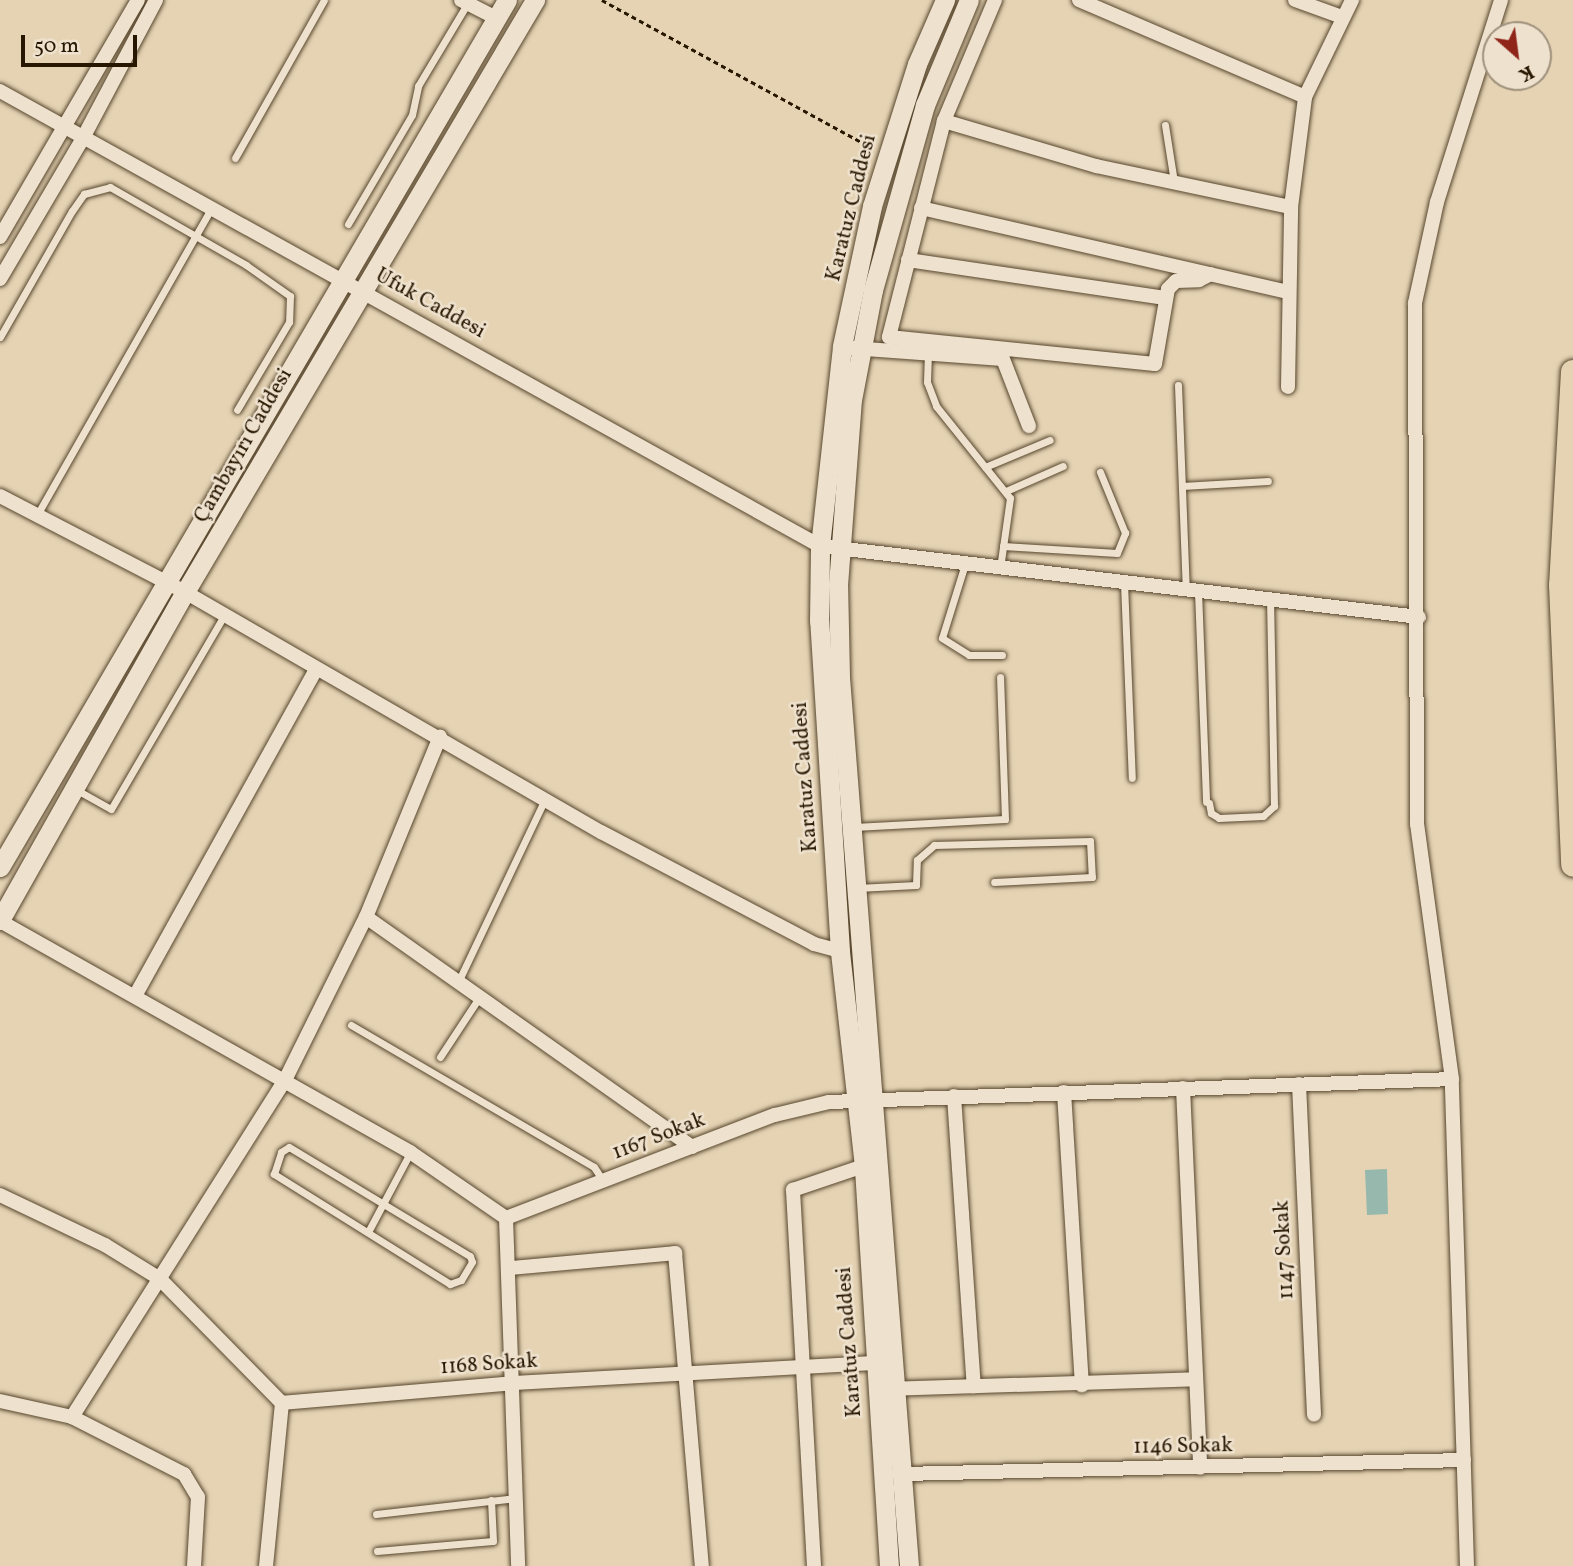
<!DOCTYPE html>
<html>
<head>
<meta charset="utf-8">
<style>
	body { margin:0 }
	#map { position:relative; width:1573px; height:1566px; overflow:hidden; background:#e5d3b4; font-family:Vollkorn,serif }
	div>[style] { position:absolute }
	.water>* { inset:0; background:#96b8ad }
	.path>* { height:2.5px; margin-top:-1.25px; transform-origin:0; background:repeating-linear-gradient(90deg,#281700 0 5px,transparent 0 8.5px) }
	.roads { filter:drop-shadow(0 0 2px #57462d) drop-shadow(0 0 2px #57462d) }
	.lane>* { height:7px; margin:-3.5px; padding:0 3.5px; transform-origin:3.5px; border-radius:3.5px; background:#eee2ce }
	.street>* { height:14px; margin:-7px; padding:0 7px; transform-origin:7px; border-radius:7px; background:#eee2ce }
	.secondary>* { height:19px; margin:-9.5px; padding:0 9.5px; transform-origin:9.5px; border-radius:9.5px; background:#eee2ce }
	.highway>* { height:24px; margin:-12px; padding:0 12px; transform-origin:12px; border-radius:12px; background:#e5d3b4 }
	span { translate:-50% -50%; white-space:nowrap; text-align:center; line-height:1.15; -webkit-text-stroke:5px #eee2ce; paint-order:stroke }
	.street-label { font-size:21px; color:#281700 }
	.north { position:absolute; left:1482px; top:21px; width:70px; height:70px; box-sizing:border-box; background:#eee2ce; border:2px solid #9f917c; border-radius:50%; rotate:152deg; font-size:19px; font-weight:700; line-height:28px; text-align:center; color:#281700 }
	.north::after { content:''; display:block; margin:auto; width:24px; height:32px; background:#8f2418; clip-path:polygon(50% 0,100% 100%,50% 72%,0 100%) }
	.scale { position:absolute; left:21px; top:35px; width:116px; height:32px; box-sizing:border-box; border:4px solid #281700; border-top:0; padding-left:9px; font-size:21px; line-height:24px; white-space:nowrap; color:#281700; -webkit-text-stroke:5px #eee2ce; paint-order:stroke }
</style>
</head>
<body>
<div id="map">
	<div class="water">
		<i style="clip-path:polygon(1387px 1169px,1388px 1214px,1367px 1215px,1365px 1170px)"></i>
	</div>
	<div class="path">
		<i style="left:602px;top:0;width:308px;rotate:28.7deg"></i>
	</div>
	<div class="roads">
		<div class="lane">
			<i style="left:1165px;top:125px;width:58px;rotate:81deg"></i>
			<i style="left:235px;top:158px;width:181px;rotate:-60.6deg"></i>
			<i style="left:348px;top:224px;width:126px;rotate:-59.6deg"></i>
			<i style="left:412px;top:115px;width:30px;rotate:-78deg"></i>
			<i style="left:418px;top:86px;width:96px;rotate:-59.1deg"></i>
			<i style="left:0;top:337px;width:145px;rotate:-60.3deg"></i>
			<i style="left:72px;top:211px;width:21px;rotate:-55deg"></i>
			<i style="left:84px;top:194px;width:27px;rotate:-15deg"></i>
			<i style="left:110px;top:187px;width:157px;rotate:29.8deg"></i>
			<i style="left:246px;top:265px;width:54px;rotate:35.2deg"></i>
			<i style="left:290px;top:296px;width:26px;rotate:92deg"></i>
			<i style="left:289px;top:322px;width:102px;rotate:120.6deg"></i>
			<i style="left:928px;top:353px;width:29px;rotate:92deg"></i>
			<i style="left:927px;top:382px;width:26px;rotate:69deg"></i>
			<i style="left:936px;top:406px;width:118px;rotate:51.2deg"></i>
			<i style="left:1010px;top:498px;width:71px;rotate:98.1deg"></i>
			<i style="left:1178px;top:385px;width:205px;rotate:87.8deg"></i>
			<i style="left:985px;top:467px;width:70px;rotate:-22.6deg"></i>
			<i style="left:1182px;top:486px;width:86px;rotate:-3.3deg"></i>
			<i style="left:1006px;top:491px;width:62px;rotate:-23.7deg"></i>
			<i style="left:37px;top:515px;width:352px;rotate:-60.4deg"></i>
			<i style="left:1003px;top:546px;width:114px;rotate:3.5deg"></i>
			<i style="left:1117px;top:553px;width:22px;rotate:-68deg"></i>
			<i style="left:1125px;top:533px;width:66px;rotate:-112.3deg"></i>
			<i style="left:965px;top:564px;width:77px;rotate:107.3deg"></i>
			<i style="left:942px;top:638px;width:32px;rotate:32deg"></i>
			<i style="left:969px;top:655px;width:33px"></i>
			<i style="left:1124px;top:583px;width:195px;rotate:87.7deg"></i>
			<i style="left:1198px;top:591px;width:211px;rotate:87.8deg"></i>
			<i style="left:75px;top:789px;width:41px;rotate:29.1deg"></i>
			<i style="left:111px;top:809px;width:224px;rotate:-59.7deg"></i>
			<i style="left:1209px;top:803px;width:10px;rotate:79deg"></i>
			<i style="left:1211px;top:813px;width:9px;rotate:32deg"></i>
			<i style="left:1219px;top:818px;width:44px;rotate:-2.6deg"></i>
			<i style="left:1263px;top:816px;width:15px;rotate:-42deg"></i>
			<i style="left:1274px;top:806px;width:206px;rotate:-91.1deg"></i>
			<i style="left:854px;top:827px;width:151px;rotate:-3deg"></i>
			<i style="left:1005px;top:819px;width:142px;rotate:-92deg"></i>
			<i style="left:857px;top:888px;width:59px;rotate:-2.9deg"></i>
			<i style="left:916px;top:885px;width:25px;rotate:-88deg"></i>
			<i style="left:917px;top:860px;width:23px;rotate:-41deg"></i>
			<i style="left:934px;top:845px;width:156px;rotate:-1.5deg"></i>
			<i style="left:1090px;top:841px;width:36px;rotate:87deg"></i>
			<i style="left:1092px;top:877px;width:98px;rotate:177.1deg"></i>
			<i style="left:459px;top:980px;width:200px;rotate:-64.6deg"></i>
			<i style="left:351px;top:1025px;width:281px;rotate:30.3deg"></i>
			<i style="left:594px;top:1167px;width:17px;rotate:57deg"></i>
			<i style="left:440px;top:1057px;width:73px;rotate:-56.7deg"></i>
			<i style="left:289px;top:1147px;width:211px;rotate:31.1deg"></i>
			<i style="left:470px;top:1256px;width:6px;rotate:72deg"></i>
			<i style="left:472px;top:1262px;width:21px;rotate:121deg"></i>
			<i style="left:461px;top:1280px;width:12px;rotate:160deg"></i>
			<i style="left:450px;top:1284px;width:208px;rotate:-148deg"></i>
			<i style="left:274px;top:1174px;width:23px;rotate:-72deg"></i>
			<i style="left:281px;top:1152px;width:9px;rotate:-32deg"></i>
			<i style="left:368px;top:1232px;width:89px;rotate:-62deg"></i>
			<i style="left:376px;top:1514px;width:141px;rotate:-6.5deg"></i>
			<i style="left:377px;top:1551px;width:116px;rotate:-4.9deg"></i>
			<i style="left:493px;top:1541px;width:41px;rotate:-92.8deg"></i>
		</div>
		<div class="street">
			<i style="left:461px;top:0;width:39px;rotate:27deg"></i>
			<i style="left:995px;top:0;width:131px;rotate:112.9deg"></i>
			<i style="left:944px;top:121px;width:223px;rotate:104.3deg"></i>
			<i style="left:889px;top:337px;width:267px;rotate:5.8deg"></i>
			<i style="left:1155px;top:364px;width:76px;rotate:-80.2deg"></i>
			<i style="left:1168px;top:289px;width:11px;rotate:-45deg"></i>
			<i style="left:1176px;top:281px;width:23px;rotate:-2deg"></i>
			<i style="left:1199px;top:280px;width:13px;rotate:-27deg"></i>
			<i style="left:1079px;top:0;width:246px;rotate:23.2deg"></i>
			<i style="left:1295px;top:0;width:50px;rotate:19.9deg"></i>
			<i style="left:0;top:91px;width:938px;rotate:29.02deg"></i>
			<i style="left:820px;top:546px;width:603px;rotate:6.76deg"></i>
			<i style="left:944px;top:121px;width:159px;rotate:16.5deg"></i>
			<i style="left:1096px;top:166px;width:199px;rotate:11.9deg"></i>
			<i style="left:921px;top:208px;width:377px;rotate:12.9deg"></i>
			<i style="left:0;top:237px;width:274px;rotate:-59.8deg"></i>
			<i style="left:908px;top:260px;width:260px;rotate:8.4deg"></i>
			<i style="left:0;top:279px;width:164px;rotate:-59.5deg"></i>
			<i style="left:83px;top:138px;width:156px;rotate:-62.1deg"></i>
			<i style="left:852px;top:348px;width:151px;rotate:4.2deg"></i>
			<i style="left:1003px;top:359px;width:72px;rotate:68.8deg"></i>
			<i style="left:1288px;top:387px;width:180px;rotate:-89deg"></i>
			<i style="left:1291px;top:207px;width:111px;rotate:-82.7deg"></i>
			<i style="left:1305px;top:97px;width:108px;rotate:-64.1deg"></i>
			<i style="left:0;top:496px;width:208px;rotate:27.4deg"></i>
			<i style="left:185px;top:592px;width:480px;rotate:30deg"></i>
			<i style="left:601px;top:832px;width:241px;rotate:27.7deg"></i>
			<i style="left:814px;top:944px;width:27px;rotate:15deg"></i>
			<i style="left:366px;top:917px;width:399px;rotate:35.2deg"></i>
			<i style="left:0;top:921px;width:471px;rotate:29.4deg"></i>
			<i style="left:410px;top:1152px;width:116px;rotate:34.5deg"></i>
			<i style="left:135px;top:996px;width:373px;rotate:-61deg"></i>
			<i style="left:1299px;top:1084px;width:331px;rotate:87.4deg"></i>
			<i style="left:1183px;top:1088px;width:380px;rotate:87.4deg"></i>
			<i style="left:1064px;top:1092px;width:294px;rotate:86.5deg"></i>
			<i style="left:954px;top:1096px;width:291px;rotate:86.1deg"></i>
			<i style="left:0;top:1195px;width:116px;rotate:25.5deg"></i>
			<i style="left:105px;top:1245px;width:65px;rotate:31.7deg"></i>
			<i style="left:160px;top:1279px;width:174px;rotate:45.5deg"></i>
			<i style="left:282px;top:1403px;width:233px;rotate:-4.9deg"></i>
			<i style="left:514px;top:1383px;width:360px;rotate:-3.2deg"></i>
			<i style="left:506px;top:1218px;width:288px;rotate:-21deg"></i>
			<i style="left:775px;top:1115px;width:56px;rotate:-13.5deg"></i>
			<i style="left:829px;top:1102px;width:623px;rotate:-2.11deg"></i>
			<i style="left:506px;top:1218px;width:348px;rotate:88deg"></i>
			<i style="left:511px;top:1268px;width:165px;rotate:-5.2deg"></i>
			<i style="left:675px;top:1253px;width:314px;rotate:85.1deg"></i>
			<i style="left:886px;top:1389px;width:310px;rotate:-1.8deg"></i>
			<i style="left:0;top:1401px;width:74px;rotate:12.5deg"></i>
			<i style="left:72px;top:1417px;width:126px;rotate:27deg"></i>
			<i style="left:184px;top:1474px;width:27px;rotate:59deg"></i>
			<i style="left:198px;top:1497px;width:69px;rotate:93.3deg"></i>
			<i style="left:72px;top:1417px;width:396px;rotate:-57.7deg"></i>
			<i style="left:284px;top:1082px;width:184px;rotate:-63.6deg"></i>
			<i style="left:366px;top:917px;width:195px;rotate:-67.7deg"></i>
			<i style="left:903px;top:1474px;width:561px;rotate:-1.43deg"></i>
			<i style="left:266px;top:1566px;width:164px;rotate:-84.4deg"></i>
			<i style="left:814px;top:1566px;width:377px;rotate:-93.2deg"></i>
			<i style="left:793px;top:1190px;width:75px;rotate:-18.7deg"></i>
			<i style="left:1467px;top:1566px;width:487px;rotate:-91.8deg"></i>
			<i style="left:1452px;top:1079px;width:257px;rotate:-97.8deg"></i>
			<i style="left:1417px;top:824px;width:521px;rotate:-90.22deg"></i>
			<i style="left:1415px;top:303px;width:103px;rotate:-77.7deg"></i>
			<i style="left:1437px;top:202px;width:212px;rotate:-72.4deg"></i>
		</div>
		<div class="secondary">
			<i style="left:0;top:867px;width:1004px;rotate:-59.68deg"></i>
			<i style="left:0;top:920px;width:377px;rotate:-60.6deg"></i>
			<i style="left:185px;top:592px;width:688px;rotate:-59.41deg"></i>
			<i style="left:889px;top:1566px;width:401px;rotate:-93.6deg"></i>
			<i style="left:864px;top:1166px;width:216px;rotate:-96.4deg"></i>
			<i style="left:840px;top:951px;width:331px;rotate:-93.6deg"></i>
			<i style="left:819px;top:621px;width:75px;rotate:-89.2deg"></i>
			<i style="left:820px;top:546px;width:201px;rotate:-83.7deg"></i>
			<i style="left:842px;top:346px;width:143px;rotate:-77.9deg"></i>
			<i style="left:872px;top:206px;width:149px;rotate:-72.4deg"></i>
			<i style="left:917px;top:64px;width:70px;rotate:-66.4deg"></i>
			<i style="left:909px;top:1566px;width:892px;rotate:-94.44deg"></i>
			<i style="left:840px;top:677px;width:92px;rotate:-91.2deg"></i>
			<i style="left:838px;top:585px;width:186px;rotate:-85.7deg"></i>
			<i style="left:852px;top:400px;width:112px;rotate:-79.2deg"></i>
			<i style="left:873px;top:290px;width:192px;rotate:-74.3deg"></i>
			<i style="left:925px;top:105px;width:114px;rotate:-67.3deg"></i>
		</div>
		<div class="highway">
			<i style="left:1573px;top:372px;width:213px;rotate:93.2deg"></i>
			<i style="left:1561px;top:585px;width:280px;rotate:87.5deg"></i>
		</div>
	</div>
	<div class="street-label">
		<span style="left:852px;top:208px;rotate:-76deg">Karatuz Caddesi</span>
		<span style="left:430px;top:304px;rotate:29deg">Ufuk Caddesi</span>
		<span style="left:244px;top:446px;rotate:-60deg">Çambayırı Caddesi</span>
		<span style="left:806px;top:777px;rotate:-94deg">Karatuz Caddesi</span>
		<span style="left:659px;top:1137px;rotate:-21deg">1167 Sokak</span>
		<span style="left:1285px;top:1250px;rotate:-93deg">1147 Sokak</span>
		<span style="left:850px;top:1342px;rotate:-94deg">Karatuz Caddesi</span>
		<span style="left:489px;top:1365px;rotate:-4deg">1168 Sokak</span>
		<span style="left:1183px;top:1447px;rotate:-1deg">1146 Sokak</span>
	</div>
	<div class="north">K</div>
	<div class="scale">50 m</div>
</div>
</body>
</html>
